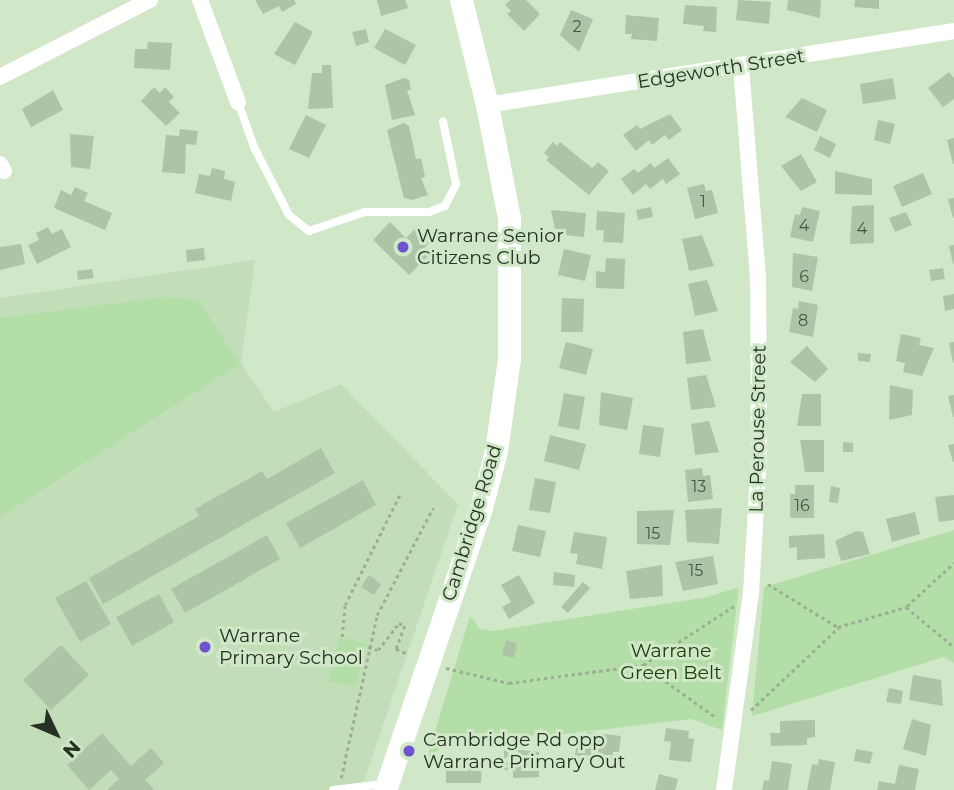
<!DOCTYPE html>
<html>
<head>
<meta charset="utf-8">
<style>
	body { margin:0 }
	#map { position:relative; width:954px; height:790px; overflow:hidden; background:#d0e8c8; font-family:Montserrat,sans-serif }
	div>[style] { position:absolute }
	.built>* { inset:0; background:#c2deb9 }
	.green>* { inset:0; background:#b4dea7 }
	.building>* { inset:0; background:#adc4a6 }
	.path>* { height:2.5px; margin-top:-1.25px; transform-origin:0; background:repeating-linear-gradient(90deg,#9caf95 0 3.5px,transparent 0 7px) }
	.lane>* { height:8px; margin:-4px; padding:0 4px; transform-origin:4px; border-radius:4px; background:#fff }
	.street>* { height:16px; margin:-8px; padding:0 8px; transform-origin:8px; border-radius:8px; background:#fff }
	.secondary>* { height:23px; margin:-11.5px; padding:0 11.5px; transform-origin:11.5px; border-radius:11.5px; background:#fff }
	.dots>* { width:19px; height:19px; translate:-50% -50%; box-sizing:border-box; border:4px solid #d0e8c8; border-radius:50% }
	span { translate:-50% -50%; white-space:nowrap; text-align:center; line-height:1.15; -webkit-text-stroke:6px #d0e8c8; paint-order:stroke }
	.number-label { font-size:16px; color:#485544 }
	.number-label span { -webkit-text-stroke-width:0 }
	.street-label { font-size:19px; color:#273024 }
	.poi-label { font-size:19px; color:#273024 }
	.left { translate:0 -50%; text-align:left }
	.park-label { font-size:19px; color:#1b400b }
	.north { position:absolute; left:21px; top:699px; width:70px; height:70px; -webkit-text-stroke:5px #d0e8c8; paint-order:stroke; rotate:134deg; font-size:19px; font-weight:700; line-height:28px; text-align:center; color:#273024 }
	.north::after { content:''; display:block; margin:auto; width:24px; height:32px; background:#273024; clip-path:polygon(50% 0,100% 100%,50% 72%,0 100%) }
</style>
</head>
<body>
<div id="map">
	<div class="built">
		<i style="clip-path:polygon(255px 260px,241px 363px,274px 412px,341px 384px,458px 504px,361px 790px,0 790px,0 298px)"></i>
	</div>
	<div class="green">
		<i style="clip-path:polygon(164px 297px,199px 300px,239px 364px,0 517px,0 318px)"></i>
		<i style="clip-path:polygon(954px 530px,954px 663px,944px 657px,752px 716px,764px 587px)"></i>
		<i style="clip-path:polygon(739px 587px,722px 730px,691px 719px,440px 749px,427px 758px,470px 616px,480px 629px,492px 631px,708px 597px)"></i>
		<i style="clip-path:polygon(339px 637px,366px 643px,356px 687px,328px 681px)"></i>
	</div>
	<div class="building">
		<i style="clip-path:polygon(255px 0,294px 0,296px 4px,282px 12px,279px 6px,263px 14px)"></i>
		<i style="clip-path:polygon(377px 0,405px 0,408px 8px,381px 16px)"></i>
		<i style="clip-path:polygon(510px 0,526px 0,540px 14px,524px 31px,507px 14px,511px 11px,505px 5px)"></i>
		<i style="clip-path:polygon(738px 0,771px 2px,769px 24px,736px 20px)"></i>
		<i style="clip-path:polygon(788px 0,821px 0,820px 18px,787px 10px)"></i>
		<i style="clip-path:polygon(855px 0,879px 0,879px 9px,854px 7px)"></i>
		<i style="clip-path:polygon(685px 5px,717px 7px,716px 32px,703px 31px,704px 26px,683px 24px)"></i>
		<i style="clip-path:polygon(571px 10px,593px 19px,579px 52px,560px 35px)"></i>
		<i style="clip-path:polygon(626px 15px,659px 18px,657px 41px,631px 39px,632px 34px,625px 34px)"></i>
		<i style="clip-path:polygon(295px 22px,313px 32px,295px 65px,274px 54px)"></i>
		<i style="clip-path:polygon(366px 29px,369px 42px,356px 46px,352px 32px)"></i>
		<i style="clip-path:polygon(385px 29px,416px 45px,405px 65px,374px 48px)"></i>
		<i style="clip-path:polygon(148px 42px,172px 43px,170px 70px,134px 68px,135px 49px,147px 49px)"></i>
		<i style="clip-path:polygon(322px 65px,331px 65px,333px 108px,308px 109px,312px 73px,322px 73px)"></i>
		<i style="clip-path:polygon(949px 72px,954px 78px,954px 99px,943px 107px,928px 88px)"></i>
		<i style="clip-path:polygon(404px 78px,409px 80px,411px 90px,407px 90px,415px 115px,392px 120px,385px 85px)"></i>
		<i style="clip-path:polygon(893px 78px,896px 99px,863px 104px,860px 84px)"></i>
		<i style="clip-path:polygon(154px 87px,160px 93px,165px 87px,174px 97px,169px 102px,180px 113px,166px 126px,141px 101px)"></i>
		<i style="clip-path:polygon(53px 90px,63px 110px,31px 127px,22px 109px)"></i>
		<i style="clip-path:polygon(802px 98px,827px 110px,817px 132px,785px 117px)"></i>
		<i style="clip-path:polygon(670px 114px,682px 130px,669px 140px,665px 135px,652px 145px,649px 140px,636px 151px,623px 135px,637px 125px,640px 129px)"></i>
		<i style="clip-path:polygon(306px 115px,326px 125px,309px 158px,289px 149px)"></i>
		<i style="clip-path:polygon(878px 120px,895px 124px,890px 144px,874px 140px)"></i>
		<i style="clip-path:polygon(404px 123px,409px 126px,416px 159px,421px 158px,425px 177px,421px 178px,428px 195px,412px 200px,404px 198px,387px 130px)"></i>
		<i style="clip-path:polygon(180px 129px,198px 131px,196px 145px,186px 144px,185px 174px,162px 172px,166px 135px,179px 136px)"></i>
		<i style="clip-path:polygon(70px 134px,94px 136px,90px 169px,71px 167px)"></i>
		<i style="clip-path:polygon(820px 136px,836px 144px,830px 158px,814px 150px)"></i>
		<i style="clip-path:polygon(954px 138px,954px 164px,953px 164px,947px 140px)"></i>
		<i style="clip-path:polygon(553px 142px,557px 146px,560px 142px,592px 168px,598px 162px,609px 171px,589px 195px,546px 160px,549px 157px,544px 153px)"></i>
		<i style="clip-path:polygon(801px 154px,817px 182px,801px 191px,781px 166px)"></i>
		<i style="clip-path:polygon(668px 158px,680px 174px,666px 184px,663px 179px,650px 189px,646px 184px,633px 195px,621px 179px,634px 169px,638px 173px,651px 163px,654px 168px)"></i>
		<i style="clip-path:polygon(212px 168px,225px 171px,224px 179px,235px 182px,231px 201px,195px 193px,199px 174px,210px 176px)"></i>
		<i style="clip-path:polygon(835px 171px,872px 179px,872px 195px,835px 194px)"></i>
		<i style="clip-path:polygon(923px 173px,932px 194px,902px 207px,893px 186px)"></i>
		<i style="clip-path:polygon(704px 184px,706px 191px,712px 190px,718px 213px,695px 219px,687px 188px)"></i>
		<i style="clip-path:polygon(75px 187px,88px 193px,84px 201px,112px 213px,105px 230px,54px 208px,61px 190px,71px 195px)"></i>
		<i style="clip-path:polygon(954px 198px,954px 218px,953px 218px,948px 199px)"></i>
		<i style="clip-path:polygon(874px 205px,874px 243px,850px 244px,852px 206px)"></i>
		<i style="clip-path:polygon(651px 207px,653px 217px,638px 220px,636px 210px)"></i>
		<i style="clip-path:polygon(802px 207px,820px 211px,813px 242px,790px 237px,795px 214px,800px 215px)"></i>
		<i style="clip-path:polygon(551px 210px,586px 213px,584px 237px,556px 234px)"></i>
		<i style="clip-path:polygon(597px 211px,625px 213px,623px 243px,603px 242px,604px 230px,596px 230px)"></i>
		<i style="clip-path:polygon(906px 212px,912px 225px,895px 232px,889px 218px)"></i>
		<i style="clip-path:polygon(390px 222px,406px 238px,415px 229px,429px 243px,422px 251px,428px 256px,409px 275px,373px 240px)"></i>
		<i style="clip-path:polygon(48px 227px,52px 234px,62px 229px,71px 247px,37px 264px,28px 245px,39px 240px,36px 233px)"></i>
		<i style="clip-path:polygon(702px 235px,714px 266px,689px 271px,682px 239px)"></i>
		<i style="clip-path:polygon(21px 244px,25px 264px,0 270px,0 247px)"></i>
		<i style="clip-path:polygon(954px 245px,954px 264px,953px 264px,949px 246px)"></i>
		<i style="clip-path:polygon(204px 248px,205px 260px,187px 262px,186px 250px)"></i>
		<i style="clip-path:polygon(564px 249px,591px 255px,585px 281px,558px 275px)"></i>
		<i style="clip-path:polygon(793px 253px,818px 257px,812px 291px,792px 287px)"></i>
		<i style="clip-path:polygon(606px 258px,625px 259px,624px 289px,596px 288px,596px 271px,605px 272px)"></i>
		<i style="clip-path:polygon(943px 268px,945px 279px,931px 281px,929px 270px)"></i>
		<i style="clip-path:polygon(92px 269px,94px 278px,78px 280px,77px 271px)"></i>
		<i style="clip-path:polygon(707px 280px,718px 311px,695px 316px,688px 284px)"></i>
		<i style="clip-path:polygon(954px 294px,954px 309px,945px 311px,943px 296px)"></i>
		<i style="clip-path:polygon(562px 298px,584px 299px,583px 332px,561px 332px)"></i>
		<i style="clip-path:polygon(799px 301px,818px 305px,813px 337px,789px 332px,793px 308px,798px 309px)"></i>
		<i style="clip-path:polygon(703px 329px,711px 361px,686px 364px,683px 332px)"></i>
		<i style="clip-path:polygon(901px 334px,921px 338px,919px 345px,934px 348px,922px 376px,903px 372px,905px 363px,896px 361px)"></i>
		<i style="clip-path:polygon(566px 342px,593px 349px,586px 375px,559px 368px)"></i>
		<i style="clip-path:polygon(954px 342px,954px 362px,953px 363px,949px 343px)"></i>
		<i style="clip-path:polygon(807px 346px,828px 369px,815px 382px,790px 362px)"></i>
		<i style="clip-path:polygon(858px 353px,871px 354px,870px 362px,858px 361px)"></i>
		<i style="clip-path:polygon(706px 375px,716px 407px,691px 410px,687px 378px)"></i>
		<i style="clip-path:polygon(890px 385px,913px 390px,912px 415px,889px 420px)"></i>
		<i style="clip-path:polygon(601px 392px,633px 398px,627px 430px,599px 425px)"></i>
		<i style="clip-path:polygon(564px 393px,585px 397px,579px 430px,558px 426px)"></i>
		<i style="clip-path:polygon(802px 394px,821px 394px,821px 426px,797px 426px)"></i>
		<i style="clip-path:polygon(954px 395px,954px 417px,953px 417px,948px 396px)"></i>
		<i style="clip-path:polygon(709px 421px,719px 452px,695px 455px,691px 424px)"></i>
		<i style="clip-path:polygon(643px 425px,664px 428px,660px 457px,639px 454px)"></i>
		<i style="clip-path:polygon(550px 435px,586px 444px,579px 470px,544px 461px)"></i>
		<i style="clip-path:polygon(800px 440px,824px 440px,824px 472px,805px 472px)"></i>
		<i style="clip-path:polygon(843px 442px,853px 443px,853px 452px,843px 452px)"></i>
		<i style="clip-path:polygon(954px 444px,954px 462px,953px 462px,948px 445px)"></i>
		<i style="clip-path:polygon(321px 448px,335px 473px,103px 604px,89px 578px,199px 516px,195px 509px,262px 471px,267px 479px)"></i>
		<i style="clip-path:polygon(702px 468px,703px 476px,710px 475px,713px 499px,688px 502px,685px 470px)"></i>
		<i style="clip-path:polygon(535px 478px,556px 482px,550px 513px,529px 510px)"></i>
		<i style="clip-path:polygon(363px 480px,376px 505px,300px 548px,286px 523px)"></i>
		<i style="clip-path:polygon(795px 485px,814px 485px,814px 518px,790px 518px,790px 494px,795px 494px)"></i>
		<i style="clip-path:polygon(831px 486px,840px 488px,838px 503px,829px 502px)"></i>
		<i style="clip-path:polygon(954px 495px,954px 520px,939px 522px,935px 497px)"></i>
		<i style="clip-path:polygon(722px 508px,719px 544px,687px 542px,685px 510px)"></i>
		<i style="clip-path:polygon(674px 510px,670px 545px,637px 544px,637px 511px)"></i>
		<i style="clip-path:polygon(915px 512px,920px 534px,892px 542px,886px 519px)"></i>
		<i style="clip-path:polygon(518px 525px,546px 531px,540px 557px,512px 551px)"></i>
		<i style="clip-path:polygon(856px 531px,863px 532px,870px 554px,841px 561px,835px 541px)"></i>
		<i style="clip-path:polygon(574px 532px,607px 537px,602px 569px,576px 564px,578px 554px,570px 553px)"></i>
		<i style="clip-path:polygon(824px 534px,825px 558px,797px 560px,797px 547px,789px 548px,789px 536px)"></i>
		<i style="clip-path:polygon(267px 535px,280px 559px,185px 613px,171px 589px)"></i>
		<i style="clip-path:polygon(713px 556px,718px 584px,683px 591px,675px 562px)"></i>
		<i style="clip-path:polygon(662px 565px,663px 596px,630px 599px,626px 571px)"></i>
		<i style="clip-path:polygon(554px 572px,575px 575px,574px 587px,553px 585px)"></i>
		<i style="clip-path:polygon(369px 575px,381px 584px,374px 595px,361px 587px)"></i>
		<i style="clip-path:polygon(519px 575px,535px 603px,509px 619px,502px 607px,511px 602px,501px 585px)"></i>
		<i style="clip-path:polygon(86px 581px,111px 624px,80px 642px,55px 598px)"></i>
		<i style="clip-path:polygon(583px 582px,590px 588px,568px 613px,561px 607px)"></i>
		<i style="clip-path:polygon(159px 594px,174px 622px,132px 646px,116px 617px)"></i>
		<i style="clip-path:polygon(506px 640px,517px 643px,514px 658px,502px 655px)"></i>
		<i style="clip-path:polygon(61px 645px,89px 675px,51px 710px,23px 680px)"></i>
		<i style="clip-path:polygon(913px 675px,941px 680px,943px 706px,909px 700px)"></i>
		<i style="clip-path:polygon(889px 688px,903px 691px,901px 704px,886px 702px)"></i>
		<i style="clip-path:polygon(912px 719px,931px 725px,926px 756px,903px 749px)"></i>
		<i style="clip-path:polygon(815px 720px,815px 737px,807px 738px,807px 745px,771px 746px,770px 733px,780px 733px,780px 721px)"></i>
		<i style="clip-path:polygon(666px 728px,689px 731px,688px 738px,694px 739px,691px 762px,669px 760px,671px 742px,664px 741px)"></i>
		<i style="clip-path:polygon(587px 732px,621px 736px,619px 752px,613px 752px,612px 760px,575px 756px,576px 745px,586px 746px)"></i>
		<i style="clip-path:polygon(102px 733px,131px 766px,151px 748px,164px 763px,145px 780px,154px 790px,107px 790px,119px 779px,111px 770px,89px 790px,67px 765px)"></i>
		<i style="clip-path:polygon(504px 748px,539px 752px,539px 777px,513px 778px,513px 770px,504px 770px)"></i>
		<i style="clip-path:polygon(856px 749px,873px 752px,870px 764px,854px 761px)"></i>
		<i style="clip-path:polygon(454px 757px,482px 757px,481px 783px,446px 783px,446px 770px,453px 770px)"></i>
		<i style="clip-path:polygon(819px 759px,835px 762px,830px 790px,807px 790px,812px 764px,818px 765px)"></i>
		<i style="clip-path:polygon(772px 761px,792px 764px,788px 790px,762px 790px,764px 780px,769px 781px)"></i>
		<i style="clip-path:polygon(899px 765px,919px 769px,915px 790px,877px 790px,879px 781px,895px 784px)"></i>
		<i style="clip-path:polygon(659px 774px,678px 779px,675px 790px,655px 790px)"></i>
	</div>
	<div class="path">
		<i style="left:768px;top:584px;width:82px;rotate:31.6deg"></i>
		<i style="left:838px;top:627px;width:71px;rotate:-16.4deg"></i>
		<i style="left:906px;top:607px;width:62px;rotate:39.8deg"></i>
		<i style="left:907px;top:606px;width:64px;rotate:-42.5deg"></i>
		<i style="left:342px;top:637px;width:32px;rotate:-85deg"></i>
		<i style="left:345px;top:605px;width:126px;rotate:-63.6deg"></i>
		<i style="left:368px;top:647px;width:10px;rotate:17deg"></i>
		<i style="left:378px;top:650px;width:34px;rotate:-52deg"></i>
		<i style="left:399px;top:623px;width:7px;rotate:27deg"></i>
		<i style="left:405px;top:626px;width:25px;rotate:111deg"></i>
		<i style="left:396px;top:649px;width:11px;rotate:22deg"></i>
		<i style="left:643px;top:665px;width:91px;rotate:35.6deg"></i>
		<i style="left:446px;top:668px;width:65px;rotate:13.4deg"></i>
		<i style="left:509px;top:683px;width:135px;rotate:-7.7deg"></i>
		<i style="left:643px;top:665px;width:108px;rotate:-33deg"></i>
		<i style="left:751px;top:710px;width:120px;rotate:-43.3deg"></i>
		<i style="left:341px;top:778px;width:167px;rotate:-77.5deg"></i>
		<i style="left:377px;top:615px;width:121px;rotate:-62.4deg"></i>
	</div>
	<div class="lane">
		<i style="left:238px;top:102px;width:48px;rotate:70.4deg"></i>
		<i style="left:254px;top:147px;width:76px;rotate:62.8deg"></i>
		<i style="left:289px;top:215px;width:26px;rotate:39deg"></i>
		<i style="left:309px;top:231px;width:59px;rotate:-18.7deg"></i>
		<i style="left:365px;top:212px;width:64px"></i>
		<i style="left:429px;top:212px;width:17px;rotate:-21deg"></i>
		<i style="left:445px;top:206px;width:25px;rotate:-63deg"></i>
		<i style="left:456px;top:184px;width:64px;rotate:-101.7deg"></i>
		<i style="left:333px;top:790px;width:51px;rotate:-6.7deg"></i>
	</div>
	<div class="street">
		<i style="left:200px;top:0;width:109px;rotate:69.6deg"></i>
		<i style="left:0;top:77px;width:169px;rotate:-27.2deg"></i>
		<i style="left:487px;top:105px;width:473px;rotate:-9deg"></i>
		<i style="left:0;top:164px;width:8px;rotate:60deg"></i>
		<i style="left:724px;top:790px;width:198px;rotate:-82.2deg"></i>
		<i style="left:751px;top:594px;width:139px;rotate:-86.7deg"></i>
		<i style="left:759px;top:455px;width:177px;rotate:-90.3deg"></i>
		<i style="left:758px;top:278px;width:213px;rotate:-94.6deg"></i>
	</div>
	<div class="secondary">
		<i style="left:385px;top:790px;width:298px;rotate:-71.2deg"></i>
		<i style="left:481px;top:508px;width:59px;rotate:-75.3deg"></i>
		<i style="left:496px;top:451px;width:94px;rotate:-82deg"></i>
		<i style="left:509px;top:358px;width:140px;rotate:-90deg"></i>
		<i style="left:509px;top:218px;width:115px;rotate:-101deg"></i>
		<i style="left:487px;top:105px;width:108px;rotate:-103.9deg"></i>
	</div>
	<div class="dots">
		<i style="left:403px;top:247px;background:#6d54ce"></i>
		<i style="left:205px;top:647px;background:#6d54ce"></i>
		<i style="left:409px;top:751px;background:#6d54ce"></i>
	</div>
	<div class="number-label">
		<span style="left:577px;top:27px">2</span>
		<span style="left:703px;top:202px">1</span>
		<span style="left:804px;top:226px">4</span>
		<span style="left:862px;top:229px">4</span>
		<span style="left:804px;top:277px">6</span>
		<span style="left:803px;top:321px">8</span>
		<span style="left:699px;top:487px">13</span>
		<span style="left:802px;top:506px">16</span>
		<span style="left:653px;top:534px">15</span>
		<span style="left:696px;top:571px">15</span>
	</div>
	<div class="street-label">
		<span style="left:721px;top:69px;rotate:-9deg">Edgeworth Street</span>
		<span style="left:758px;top:429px;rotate:-89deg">La Perouse Street</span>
		<span style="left:472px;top:523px;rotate:-73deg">Cambridge Road</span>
	</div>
	<div class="poi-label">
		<span class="left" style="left:417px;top:247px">Warrane Senior<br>Citizens Club</span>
		<span class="left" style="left:219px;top:647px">Warrane<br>Primary School</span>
		<span class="left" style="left:423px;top:751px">Cambridge Rd opp<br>Warrane Primary Out</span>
	</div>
	<div class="park-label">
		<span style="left:671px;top:662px">Warrane<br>Green Belt</span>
	</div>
	<div class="north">N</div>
</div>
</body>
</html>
